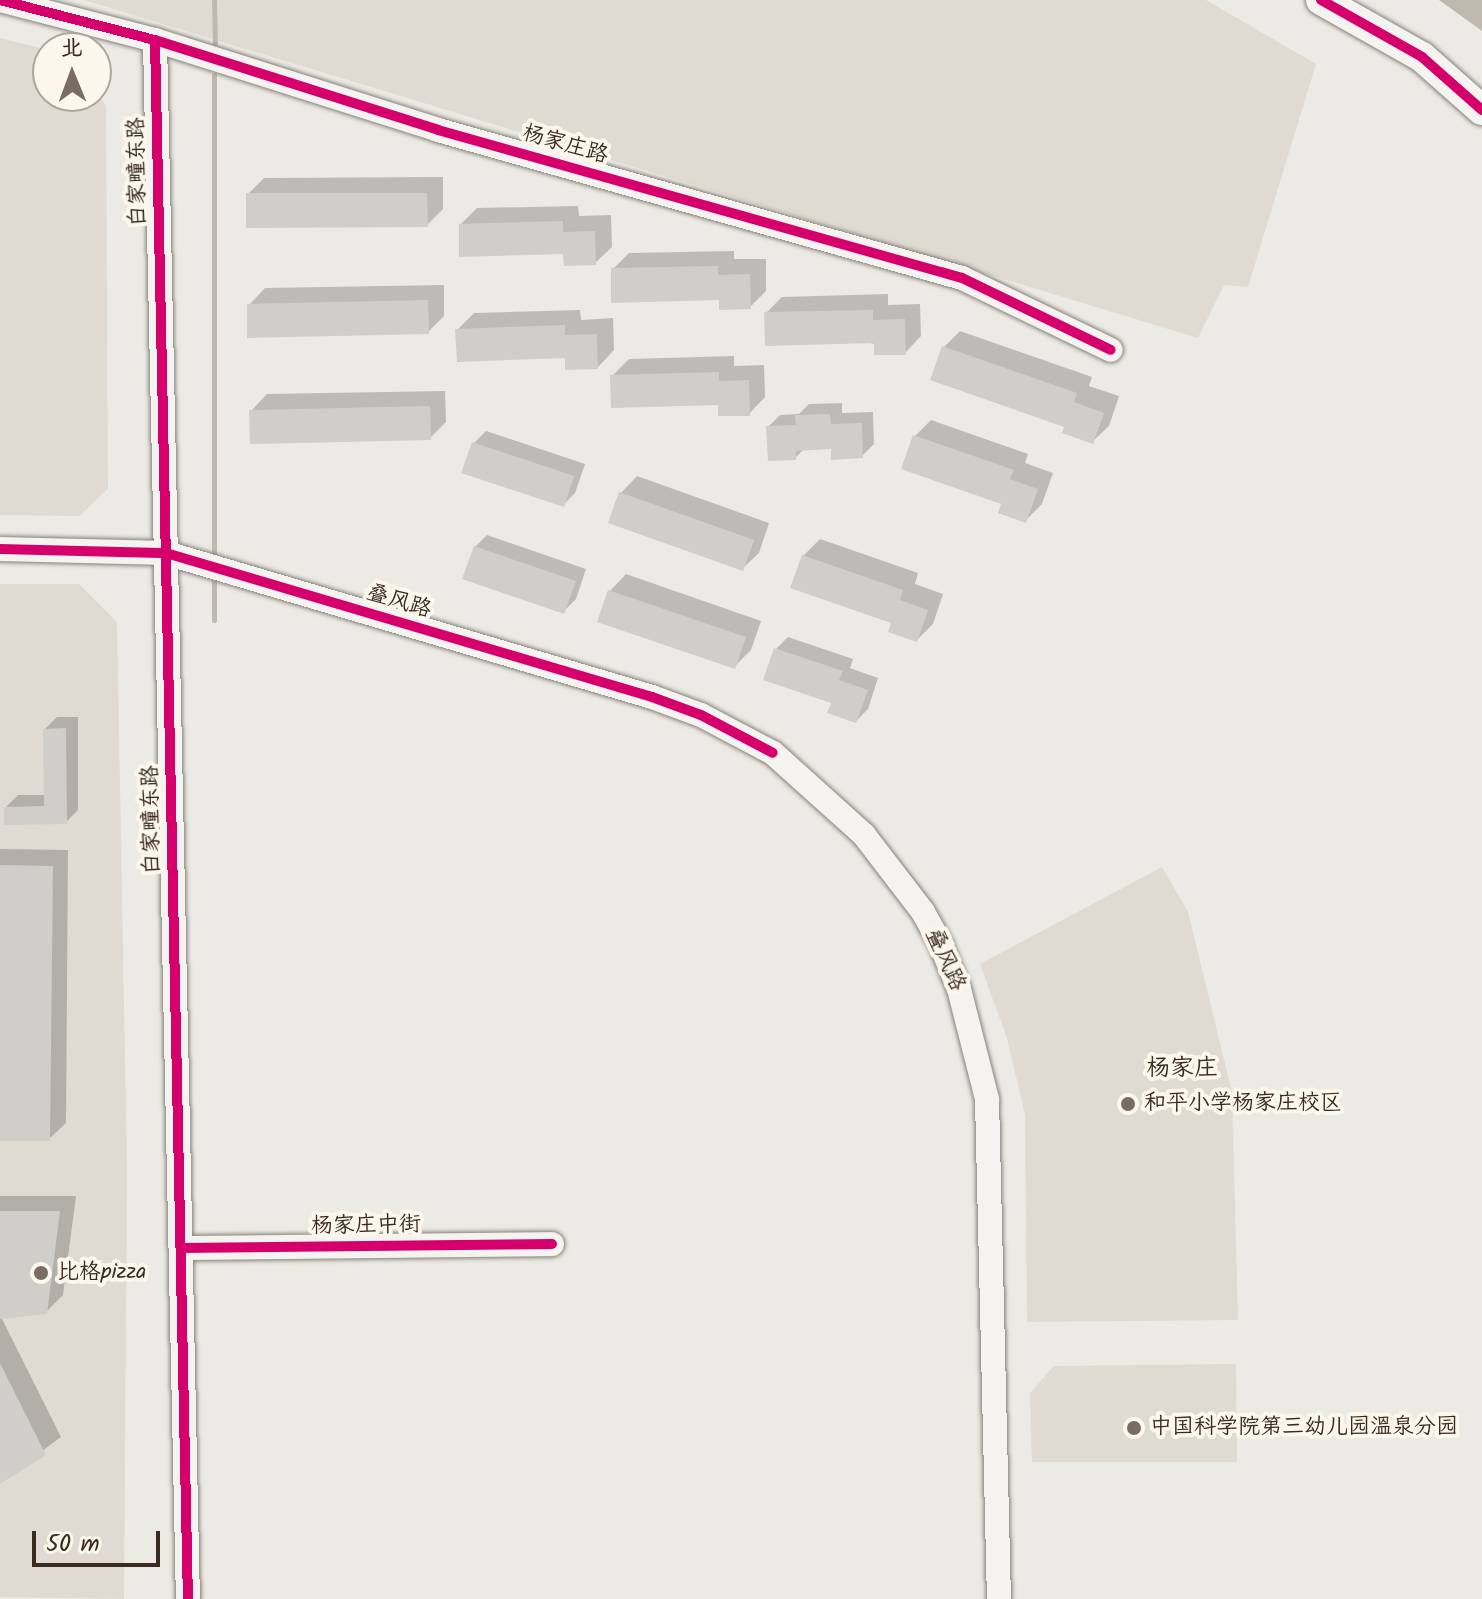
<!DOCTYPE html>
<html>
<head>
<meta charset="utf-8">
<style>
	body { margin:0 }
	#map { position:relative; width:1482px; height:1599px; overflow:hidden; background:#eceae4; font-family:Kalam,"LXGW WenKai TC",sans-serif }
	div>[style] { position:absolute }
	.built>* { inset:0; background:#dfdbd2 }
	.water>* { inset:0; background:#bfb8ae }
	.shadow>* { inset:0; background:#0003 }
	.stream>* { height:5px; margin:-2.5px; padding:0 2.5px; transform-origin:2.5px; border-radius:2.5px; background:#bfb8ae }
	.building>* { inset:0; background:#d0cec9 }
	.roads { filter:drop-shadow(0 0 2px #86827c) drop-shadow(0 0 2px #86827c) }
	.minor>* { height:24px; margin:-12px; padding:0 12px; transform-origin:12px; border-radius:12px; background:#f4f3ef }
	.major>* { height:30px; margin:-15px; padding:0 15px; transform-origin:15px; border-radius:15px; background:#f4f3ef }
	.cycleway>* { height:10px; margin:-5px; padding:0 5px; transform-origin:5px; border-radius:5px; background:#d6006c }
	.dots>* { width:22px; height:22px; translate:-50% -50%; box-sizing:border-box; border:4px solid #fbf7ec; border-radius:50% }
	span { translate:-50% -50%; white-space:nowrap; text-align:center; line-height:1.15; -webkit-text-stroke:8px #fbf7ec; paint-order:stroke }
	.street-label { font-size:22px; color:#3b2a1e }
	.poi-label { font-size:22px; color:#3b2a1e }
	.left { translate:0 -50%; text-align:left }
	.neighbourhood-label { font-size:24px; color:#3b2a1e }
	.north { position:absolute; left:32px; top:32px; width:80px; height:80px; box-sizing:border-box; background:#fbf7ec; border:2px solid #aea59a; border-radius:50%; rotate:359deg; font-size:22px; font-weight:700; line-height:32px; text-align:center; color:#3b2a1e }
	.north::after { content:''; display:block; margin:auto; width:28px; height:36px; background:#796d63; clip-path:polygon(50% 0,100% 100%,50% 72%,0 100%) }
	.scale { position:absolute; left:32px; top:1531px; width:128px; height:36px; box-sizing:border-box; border:4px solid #3b2a1e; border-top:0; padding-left:10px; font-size:24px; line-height:28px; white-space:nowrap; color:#3b2a1e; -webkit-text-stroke:6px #fbf7ec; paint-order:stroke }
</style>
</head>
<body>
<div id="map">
	<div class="built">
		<i style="clip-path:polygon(84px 0,1206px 0,1316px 64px,1248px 287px,1224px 285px,1198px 338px)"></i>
		<i style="clip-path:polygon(0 38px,48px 50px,48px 96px,96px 92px,106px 106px,108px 489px,79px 516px,0 515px)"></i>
		<i style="clip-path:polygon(0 584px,79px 584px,117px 622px,127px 1169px,124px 1599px,0 1597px)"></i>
		<i style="clip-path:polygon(1162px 867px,1188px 912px,1232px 1092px,1238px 1320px,1027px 1322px,1025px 1115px,1007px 1038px,980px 964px)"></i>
		<i style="clip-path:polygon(1236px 1364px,1237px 1462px,1032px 1462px,1030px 1393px,1054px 1366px)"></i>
	</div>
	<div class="water">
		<i style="clip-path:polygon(1439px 0,1482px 0,1482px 31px)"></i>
	</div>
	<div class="shadow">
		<i style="clip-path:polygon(443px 177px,443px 209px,427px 225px,248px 194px,264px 178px)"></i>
		<i style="clip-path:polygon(578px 206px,579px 216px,611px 215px,612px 247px,595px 263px,461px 224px,477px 208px)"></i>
		<i style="clip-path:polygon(734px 251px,734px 259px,766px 259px,766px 291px,750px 307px,613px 269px,629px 253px)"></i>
		<i style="clip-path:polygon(444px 285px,444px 316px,428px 332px,249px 305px,265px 288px)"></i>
		<i style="clip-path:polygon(888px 294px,888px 305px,920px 304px,921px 336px,905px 353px,766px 313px,782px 297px)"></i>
		<i style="clip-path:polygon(580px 310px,581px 320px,613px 318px,614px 350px,598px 367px,457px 330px,474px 313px)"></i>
		<i style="clip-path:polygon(960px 331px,1092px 377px,1089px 386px,1119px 396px,1109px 426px,1092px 442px,944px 347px)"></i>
		<i style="clip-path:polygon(734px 356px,734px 366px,764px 365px,765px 397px,749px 414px,612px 376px,629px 359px)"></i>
		<i style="clip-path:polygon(445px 391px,446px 422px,430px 438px,251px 411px,267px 394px)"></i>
		<i style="clip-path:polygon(842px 403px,842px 413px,873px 412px,874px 444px,862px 456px,833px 447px,805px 448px,795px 458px,768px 427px,780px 415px,799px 414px,809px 404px)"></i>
		<i style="clip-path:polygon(931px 420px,1028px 454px,1025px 463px,1053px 473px,1042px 504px,1026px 520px,915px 436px)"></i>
		<i style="clip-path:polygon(486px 431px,585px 464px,575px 493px,563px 505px,474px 443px)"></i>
		<i style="clip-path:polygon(637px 476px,769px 523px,759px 553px,742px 569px,610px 522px,621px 493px)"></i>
		<i style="clip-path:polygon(487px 535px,586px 569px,576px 599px,564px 611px,475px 547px)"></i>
		<i style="clip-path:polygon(820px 539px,918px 573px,915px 584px,943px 594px,933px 624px,917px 640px,803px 556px)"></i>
		<i style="clip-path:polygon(626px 574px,761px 621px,751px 650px,734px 667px,610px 591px)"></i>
		<i style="clip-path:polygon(788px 637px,853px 659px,850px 668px,878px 678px,868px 709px,856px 721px,776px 649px)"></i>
		<i style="clip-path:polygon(57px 717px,78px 717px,78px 810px,66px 822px,6px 807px,18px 795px,46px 795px,45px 729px)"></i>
		<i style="clip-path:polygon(0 849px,68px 850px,66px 1123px,49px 1139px,0 1139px)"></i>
		<i style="clip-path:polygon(0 1196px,76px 1196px,63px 1295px,46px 1312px,1px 1317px,61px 1437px,0 1482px)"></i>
	</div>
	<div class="stream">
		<i style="left:214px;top:0;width:43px;rotate:88.7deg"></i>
		<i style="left:214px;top:559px;width:484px;rotate:-90deg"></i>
		<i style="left:214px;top:620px;width:47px;rotate:-90deg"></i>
	</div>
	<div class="building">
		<i style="clip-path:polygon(246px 193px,427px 193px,428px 227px,246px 228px)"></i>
		<i style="clip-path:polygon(563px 221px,563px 232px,595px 231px,596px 265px,564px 266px,563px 254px,459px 257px,459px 224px)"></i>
		<i style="clip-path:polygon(718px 266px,718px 275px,750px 274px,751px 309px,719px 310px,719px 300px,611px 303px,611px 268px)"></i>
		<i style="clip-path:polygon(428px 300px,429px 334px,247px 338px,247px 304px)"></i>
		<i style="clip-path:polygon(873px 310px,873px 320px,905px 319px,906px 355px,874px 355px,874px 343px,765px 346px,764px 312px)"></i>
		<i style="clip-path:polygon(565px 325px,565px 335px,597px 334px,598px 369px,565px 370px,565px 358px,457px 362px,455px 329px)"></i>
		<i style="clip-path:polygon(942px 346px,1077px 393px,1074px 402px,1104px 413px,1093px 444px,1062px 433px,1064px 427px,930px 380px)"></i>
		<i style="clip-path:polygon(719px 372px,719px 381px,749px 380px,750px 416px,718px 416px,718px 405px,611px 408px,610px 375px)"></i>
		<i style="clip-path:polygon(430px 406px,431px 440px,250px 444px,249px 410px)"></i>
		<i style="clip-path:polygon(830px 414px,831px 424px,862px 423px,863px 458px,831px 460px,831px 449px,796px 451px,796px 460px,768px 461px,766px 426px,796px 425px,795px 415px)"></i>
		<i style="clip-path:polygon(913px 435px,1014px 470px,1010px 479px,1038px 489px,1026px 523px,998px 513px,1001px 504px,901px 469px)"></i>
		<i style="clip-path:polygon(472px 442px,574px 476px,564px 507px,461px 473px)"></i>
		<i style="clip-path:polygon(619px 492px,754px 540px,743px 571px,608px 523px)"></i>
		<i style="clip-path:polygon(474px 546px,576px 581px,564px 614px,462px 579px)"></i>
		<i style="clip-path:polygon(802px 555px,903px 590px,900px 600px,928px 610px,917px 642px,888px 632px,891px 623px,790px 588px)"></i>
		<i style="clip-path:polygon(608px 590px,746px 637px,735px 669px,597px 622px)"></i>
		<i style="clip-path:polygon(774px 648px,843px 671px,839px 680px,868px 690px,856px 723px,827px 713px,831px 703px,763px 680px)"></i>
		<i style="clip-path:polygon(66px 728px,67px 824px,4px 825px,4px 807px,44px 806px,43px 729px)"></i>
		<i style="clip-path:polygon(0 865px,53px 866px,50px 1141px,0 1141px)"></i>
		<i style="clip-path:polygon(0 1211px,60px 1211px,47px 1314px,0 1319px)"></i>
		<i style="clip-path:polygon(0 1363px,46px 1455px,0 1484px)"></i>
	</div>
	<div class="roads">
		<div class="minor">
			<i style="left:0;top:0;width:160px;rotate:14.5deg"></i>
			<i style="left:155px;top:40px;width:297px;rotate:17.6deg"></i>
			<i style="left:438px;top:130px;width:544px;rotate:15.77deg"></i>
			<i style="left:962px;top:278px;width:165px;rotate:25.8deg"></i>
			<i style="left:155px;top:40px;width:1559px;rotate:88.79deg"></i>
			<i style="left:0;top:549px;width:166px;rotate:1.4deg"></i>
			<i style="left:166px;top:553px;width:507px;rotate:16.5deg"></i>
			<i style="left:652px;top:697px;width:52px;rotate:20.2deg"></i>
			<i style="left:701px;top:715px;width:81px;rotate:27.8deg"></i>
			<i style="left:773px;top:753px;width:122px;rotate:42deg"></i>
			<i style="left:864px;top:835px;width:97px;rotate:52.5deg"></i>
			<i style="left:923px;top:912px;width:38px;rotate:61deg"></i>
			<i style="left:941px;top:945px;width:48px;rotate:67.8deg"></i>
			<i style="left:959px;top:989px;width:114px;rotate:75.7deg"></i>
			<i style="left:987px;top:1099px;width:500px;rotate:88.63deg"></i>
			<i style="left:181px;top:1248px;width:371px;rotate:-0.6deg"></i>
		</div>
		<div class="major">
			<i style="left:1321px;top:0;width:116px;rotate:29.4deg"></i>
			<i style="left:1422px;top:57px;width:80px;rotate:41.5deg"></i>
		</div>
	</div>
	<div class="cycleway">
		<i style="left:0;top:0;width:160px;rotate:14.5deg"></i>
		<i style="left:155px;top:40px;width:297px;rotate:17.6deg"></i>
		<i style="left:438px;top:130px;width:544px;rotate:15.77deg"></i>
		<i style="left:962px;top:278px;width:165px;rotate:25.8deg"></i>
		<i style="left:1321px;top:0;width:116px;rotate:29.4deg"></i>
		<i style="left:1422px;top:57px;width:80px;rotate:41.5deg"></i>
		<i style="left:155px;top:40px;width:1559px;rotate:88.79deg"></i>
		<i style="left:0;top:549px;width:166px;rotate:1.4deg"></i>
		<i style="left:166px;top:553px;width:507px;rotate:16.5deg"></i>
		<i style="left:652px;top:697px;width:52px;rotate:20.2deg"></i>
		<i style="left:701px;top:715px;width:81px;rotate:27.8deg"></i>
		<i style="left:181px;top:1248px;width:371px;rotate:-0.6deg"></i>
	</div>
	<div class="dots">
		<i style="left:1128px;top:1104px;background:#796d63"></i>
		<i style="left:41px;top:1273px;background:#796d63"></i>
		<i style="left:1134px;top:1428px;background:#796d63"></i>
	</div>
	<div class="street-label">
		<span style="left:565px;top:145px;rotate:16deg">杨家庄路</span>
		<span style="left:138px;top:172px;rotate:-91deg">白家疃东路</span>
		<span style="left:399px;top:602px;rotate:17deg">叠风路</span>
		<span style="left:152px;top:820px;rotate:-91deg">白家疃东路</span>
		<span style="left:945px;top:960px;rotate:66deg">叠风路</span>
		<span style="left:366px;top:1226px;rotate:-1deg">杨家庄中街</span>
	</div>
	<div class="poi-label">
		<span class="left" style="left:1144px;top:1104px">和平小学杨家庄校区</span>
		<span class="left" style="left:57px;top:1273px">比格pizza</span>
		<span class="left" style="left:1150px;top:1428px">中国科学院第三幼儿园温泉分园</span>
	</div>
	<div class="neighbourhood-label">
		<span style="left:1182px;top:1069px">杨家庄</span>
	</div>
	<div class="north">北</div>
	<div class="scale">50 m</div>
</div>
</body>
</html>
